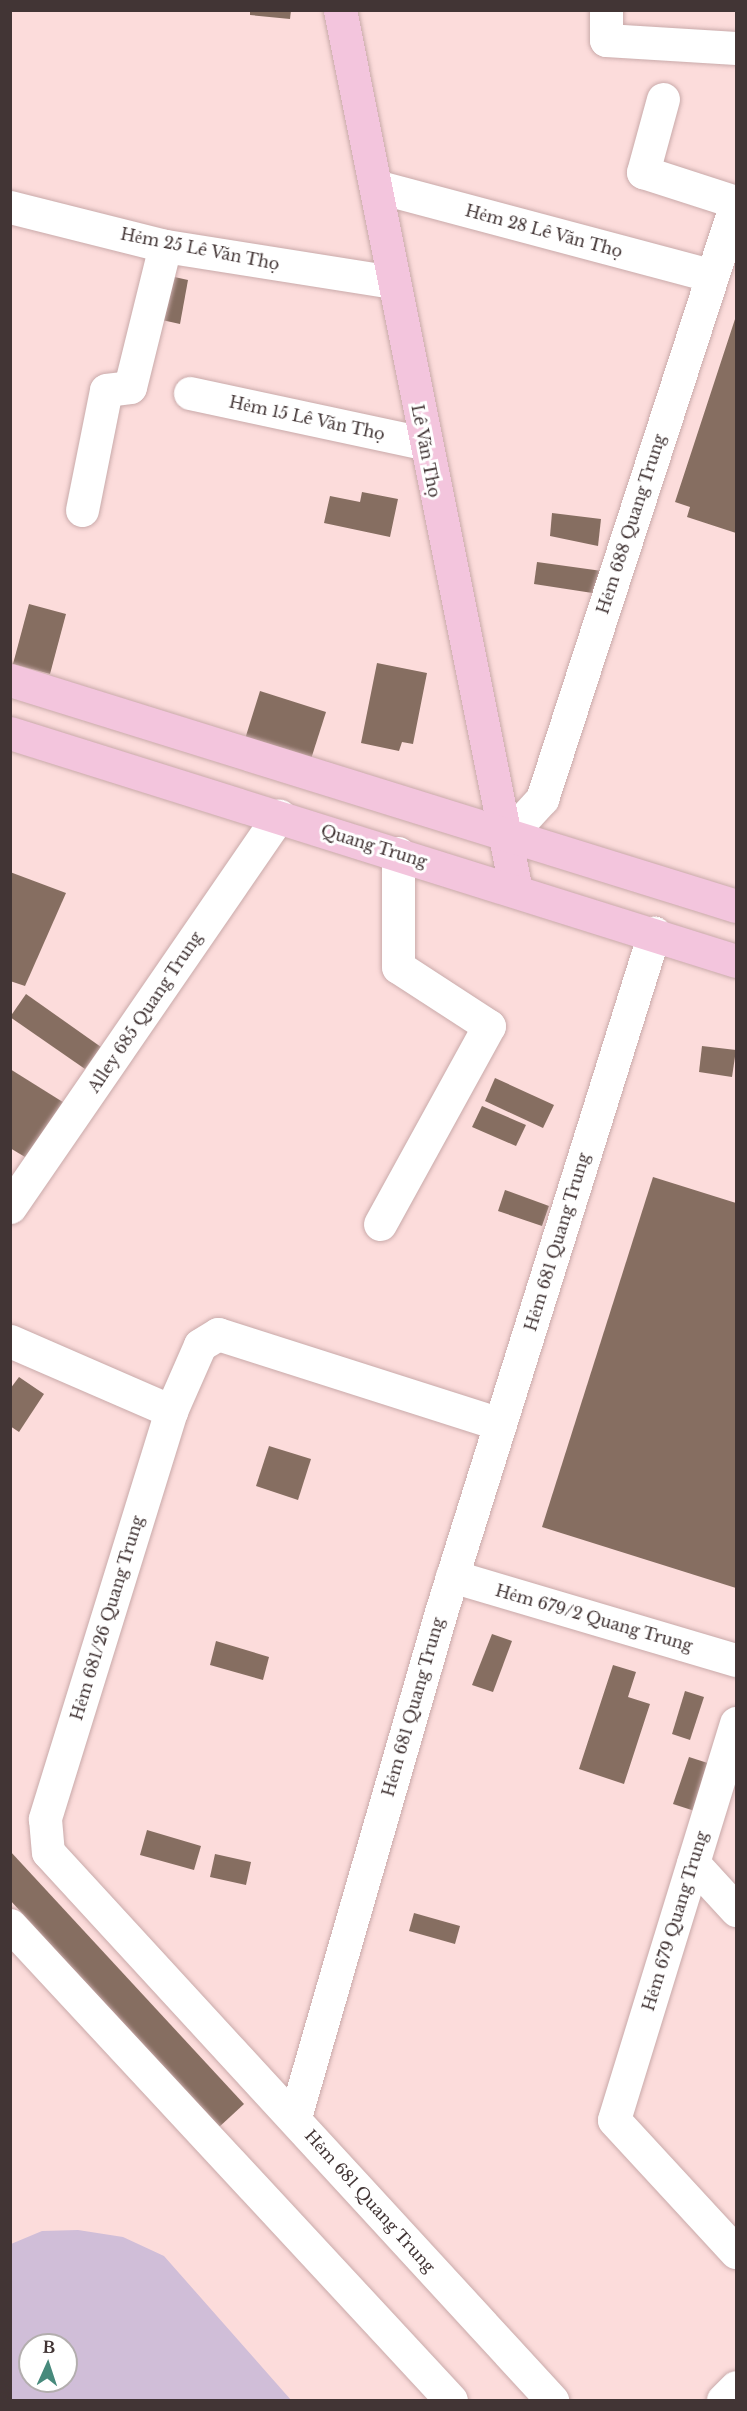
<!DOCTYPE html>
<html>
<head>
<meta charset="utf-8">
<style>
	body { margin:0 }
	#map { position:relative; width:747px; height:2411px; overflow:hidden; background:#fcdcdb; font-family:"Libre Baskerville",serif }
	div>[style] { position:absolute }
	.water>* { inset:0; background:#d0bed8 }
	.building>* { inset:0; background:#866e61 }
	.roads { filter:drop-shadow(0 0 2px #c9aaaa) drop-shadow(0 0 2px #c9aaaa) }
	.minor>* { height:33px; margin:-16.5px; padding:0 16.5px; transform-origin:16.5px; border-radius:16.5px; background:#fff }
	.major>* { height:33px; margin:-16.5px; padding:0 16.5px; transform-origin:16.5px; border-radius:16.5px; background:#f3c5dd }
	span { translate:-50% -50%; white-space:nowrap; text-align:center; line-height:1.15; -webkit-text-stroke:6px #fff; paint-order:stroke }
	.street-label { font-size:16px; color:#423535 }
	.frame { position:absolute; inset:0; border:12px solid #423535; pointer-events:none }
	.north { position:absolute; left:18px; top:2333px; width:60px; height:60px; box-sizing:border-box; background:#fff; border:2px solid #b3aeae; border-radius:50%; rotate:3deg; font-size:16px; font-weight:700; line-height:24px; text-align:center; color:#423535 }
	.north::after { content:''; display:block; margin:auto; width:21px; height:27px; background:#478a7c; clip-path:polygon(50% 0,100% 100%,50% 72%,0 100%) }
</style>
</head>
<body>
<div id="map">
	<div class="water">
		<i style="clip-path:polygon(evenodd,78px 2230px,123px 2237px,164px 2256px,291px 2400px,11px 2400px,11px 2244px,42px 2231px,78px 2230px,30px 2345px,66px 2345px,66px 2381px,30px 2381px,30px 2345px)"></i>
	</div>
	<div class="building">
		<i style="clip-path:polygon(250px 10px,291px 10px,290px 19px,250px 15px)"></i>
		<i style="clip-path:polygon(170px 276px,188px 280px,180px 324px,162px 320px)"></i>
		<i style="clip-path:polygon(736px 316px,736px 533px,687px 517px,690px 507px,675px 502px)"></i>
		<i style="clip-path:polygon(362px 492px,398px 499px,390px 537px,324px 523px,330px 496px,360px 502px)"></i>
		<i style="clip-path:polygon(552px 513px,601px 519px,598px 546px,550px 536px)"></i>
		<i style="clip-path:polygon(537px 562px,602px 571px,599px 594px,534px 584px)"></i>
		<i style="clip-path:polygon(29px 604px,66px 614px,50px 674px,13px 664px)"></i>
		<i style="clip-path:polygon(377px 663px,427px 673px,413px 744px,402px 742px,399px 751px,361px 743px)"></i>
		<i style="clip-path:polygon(260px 691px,326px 712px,311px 759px,245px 739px)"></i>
		<i style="clip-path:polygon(10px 872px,66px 893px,25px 986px,10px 981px)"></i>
		<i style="clip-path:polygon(26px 994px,101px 1047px,85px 1069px,10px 1017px)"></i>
		<i style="clip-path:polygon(702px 1046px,736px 1050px,732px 1077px,699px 1072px)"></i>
		<i style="clip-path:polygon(10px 1069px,66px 1104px,30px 1160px,10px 1148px)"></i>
		<i style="clip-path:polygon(495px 1078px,554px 1105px,543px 1128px,485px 1101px)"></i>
		<i style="clip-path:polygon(482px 1106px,526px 1125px,516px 1146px,472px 1127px)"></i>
		<i style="clip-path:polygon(653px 1177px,736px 1203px,736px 1588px,542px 1527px)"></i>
		<i style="clip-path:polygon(505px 1190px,549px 1206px,542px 1226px,498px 1211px)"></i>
		<i style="clip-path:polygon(19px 1377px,44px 1394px,19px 1432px,10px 1426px,10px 1389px)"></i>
		<i style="clip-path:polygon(269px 1446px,311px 1459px,298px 1500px,256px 1486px)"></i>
		<i style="clip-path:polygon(492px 1634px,512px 1641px,493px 1692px,472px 1685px)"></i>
		<i style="clip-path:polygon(216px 1641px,269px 1657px,263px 1680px,210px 1665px)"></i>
		<i style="clip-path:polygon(613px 1665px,636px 1672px,628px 1697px,650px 1704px,624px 1784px,579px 1769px)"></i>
		<i style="clip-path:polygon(685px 1691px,704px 1697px,690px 1740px,672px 1734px)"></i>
		<i style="clip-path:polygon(689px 1757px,720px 1767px,704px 1814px,673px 1804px)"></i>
		<i style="clip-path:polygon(147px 1830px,201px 1846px,194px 1870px,140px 1855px)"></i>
		<i style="clip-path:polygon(10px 1851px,244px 2104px,218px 2128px,10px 1900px)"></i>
		<i style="clip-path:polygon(215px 1854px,251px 1862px,246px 1885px,210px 1877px)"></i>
		<i style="clip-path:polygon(414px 1913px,460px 1926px,455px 1944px,409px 1931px)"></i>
	</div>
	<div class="roads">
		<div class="minor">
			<i style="left:606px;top:10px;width:30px;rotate:90deg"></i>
			<i style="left:606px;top:40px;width:130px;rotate:3.5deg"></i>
			<i style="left:663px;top:99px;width:76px;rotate:105.3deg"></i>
			<i style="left:643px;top:172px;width:98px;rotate:17.9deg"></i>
			<i style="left:379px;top:187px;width:342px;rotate:14.9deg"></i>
			<i style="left:10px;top:207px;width:160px;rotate:14.1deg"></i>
			<i style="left:165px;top:246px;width:230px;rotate:9deg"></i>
			<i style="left:190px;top:393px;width:239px;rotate:12.1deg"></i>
			<i style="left:82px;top:510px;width:122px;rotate:-78.7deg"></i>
			<i style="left:106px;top:390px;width:24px;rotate:-7deg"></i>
			<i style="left:130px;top:387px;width:145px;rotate:-76.1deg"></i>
			<i style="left:509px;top:835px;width:49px;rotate:-47.5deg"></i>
			<i style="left:542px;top:799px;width:627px;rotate:-71.97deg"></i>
			<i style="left:10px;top:1207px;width:475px;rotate:-55.5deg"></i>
			<i style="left:380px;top:1224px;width:226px;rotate:-61.2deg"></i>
			<i style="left:489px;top:1026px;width:108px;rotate:-147deg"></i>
			<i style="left:398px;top:967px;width:114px;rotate:-90deg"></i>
			<i style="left:10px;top:1341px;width:176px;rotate:23.5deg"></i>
			<i style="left:500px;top:1424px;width:296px;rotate:-162.3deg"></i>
			<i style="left:218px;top:1334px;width:21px;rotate:149deg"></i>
			<i style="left:200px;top:1345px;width:72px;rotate:113.7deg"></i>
			<i style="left:171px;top:1411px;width:427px;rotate:107.2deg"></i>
			<i style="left:45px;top:1819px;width:33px;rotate:85deg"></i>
			<i style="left:48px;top:1852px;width:745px;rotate:47.4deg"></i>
			<i style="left:452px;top:1576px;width:296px;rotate:16.5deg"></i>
			<i style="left:736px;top:1723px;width:415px;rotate:107.1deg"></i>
			<i style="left:614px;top:2120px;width:180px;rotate:47.3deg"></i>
			<i style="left:693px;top:1863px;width:64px;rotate:47.5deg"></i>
			<i style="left:10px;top:1925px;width:648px;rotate:47.13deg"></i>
			<i style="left:295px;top:2117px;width:526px;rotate:-73.87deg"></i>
			<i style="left:441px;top:1612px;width:712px;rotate:-72.58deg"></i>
			<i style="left:723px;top:2400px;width:18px;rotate:-45deg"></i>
		</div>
		<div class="major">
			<i style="left:340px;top:10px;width:898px;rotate:78.7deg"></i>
			<i style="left:10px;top:680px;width:760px;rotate:17.29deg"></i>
			<i style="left:10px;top:733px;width:761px;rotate:17.43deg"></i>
		</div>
	</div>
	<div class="street-label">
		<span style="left:544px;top:231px;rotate:15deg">Hẻm 28 Lê Văn Thọ</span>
		<span style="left:200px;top:249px;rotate:11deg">Hẻm 25 Lê Văn Thọ</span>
		<span style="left:307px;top:418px;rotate:12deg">Hẻm 15 Lê Văn Thọ</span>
		<span style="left:426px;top:451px;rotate:79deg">Lê Văn Thọ</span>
		<span style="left:631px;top:524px;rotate:-72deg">Hẻm 688 Quang Trung</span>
		<span style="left:374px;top:846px;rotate:17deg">Quang Trung</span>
		<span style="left:145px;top:1012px;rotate:-56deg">Alley 685 Quang Trung</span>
		<span style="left:557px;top:1242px;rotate:-73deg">Hẻm 681 Quang Trung</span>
		<span style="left:107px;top:1618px;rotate:-73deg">Hẻm 681/26 Quang Trung</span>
		<span style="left:594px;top:1618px;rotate:16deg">Hẻm 679/2 Quang Trung</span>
		<span style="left:413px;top:1707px;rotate:-74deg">Hẻm 681 Quang Trung</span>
		<span style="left:675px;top:1921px;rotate:-73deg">Hẻm 679 Quang Trung</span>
		<span style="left:370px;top:2201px;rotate:48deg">Hẻm 681 Quang Trung</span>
	</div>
	<div class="frame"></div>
	<div class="north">B</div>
</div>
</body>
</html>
